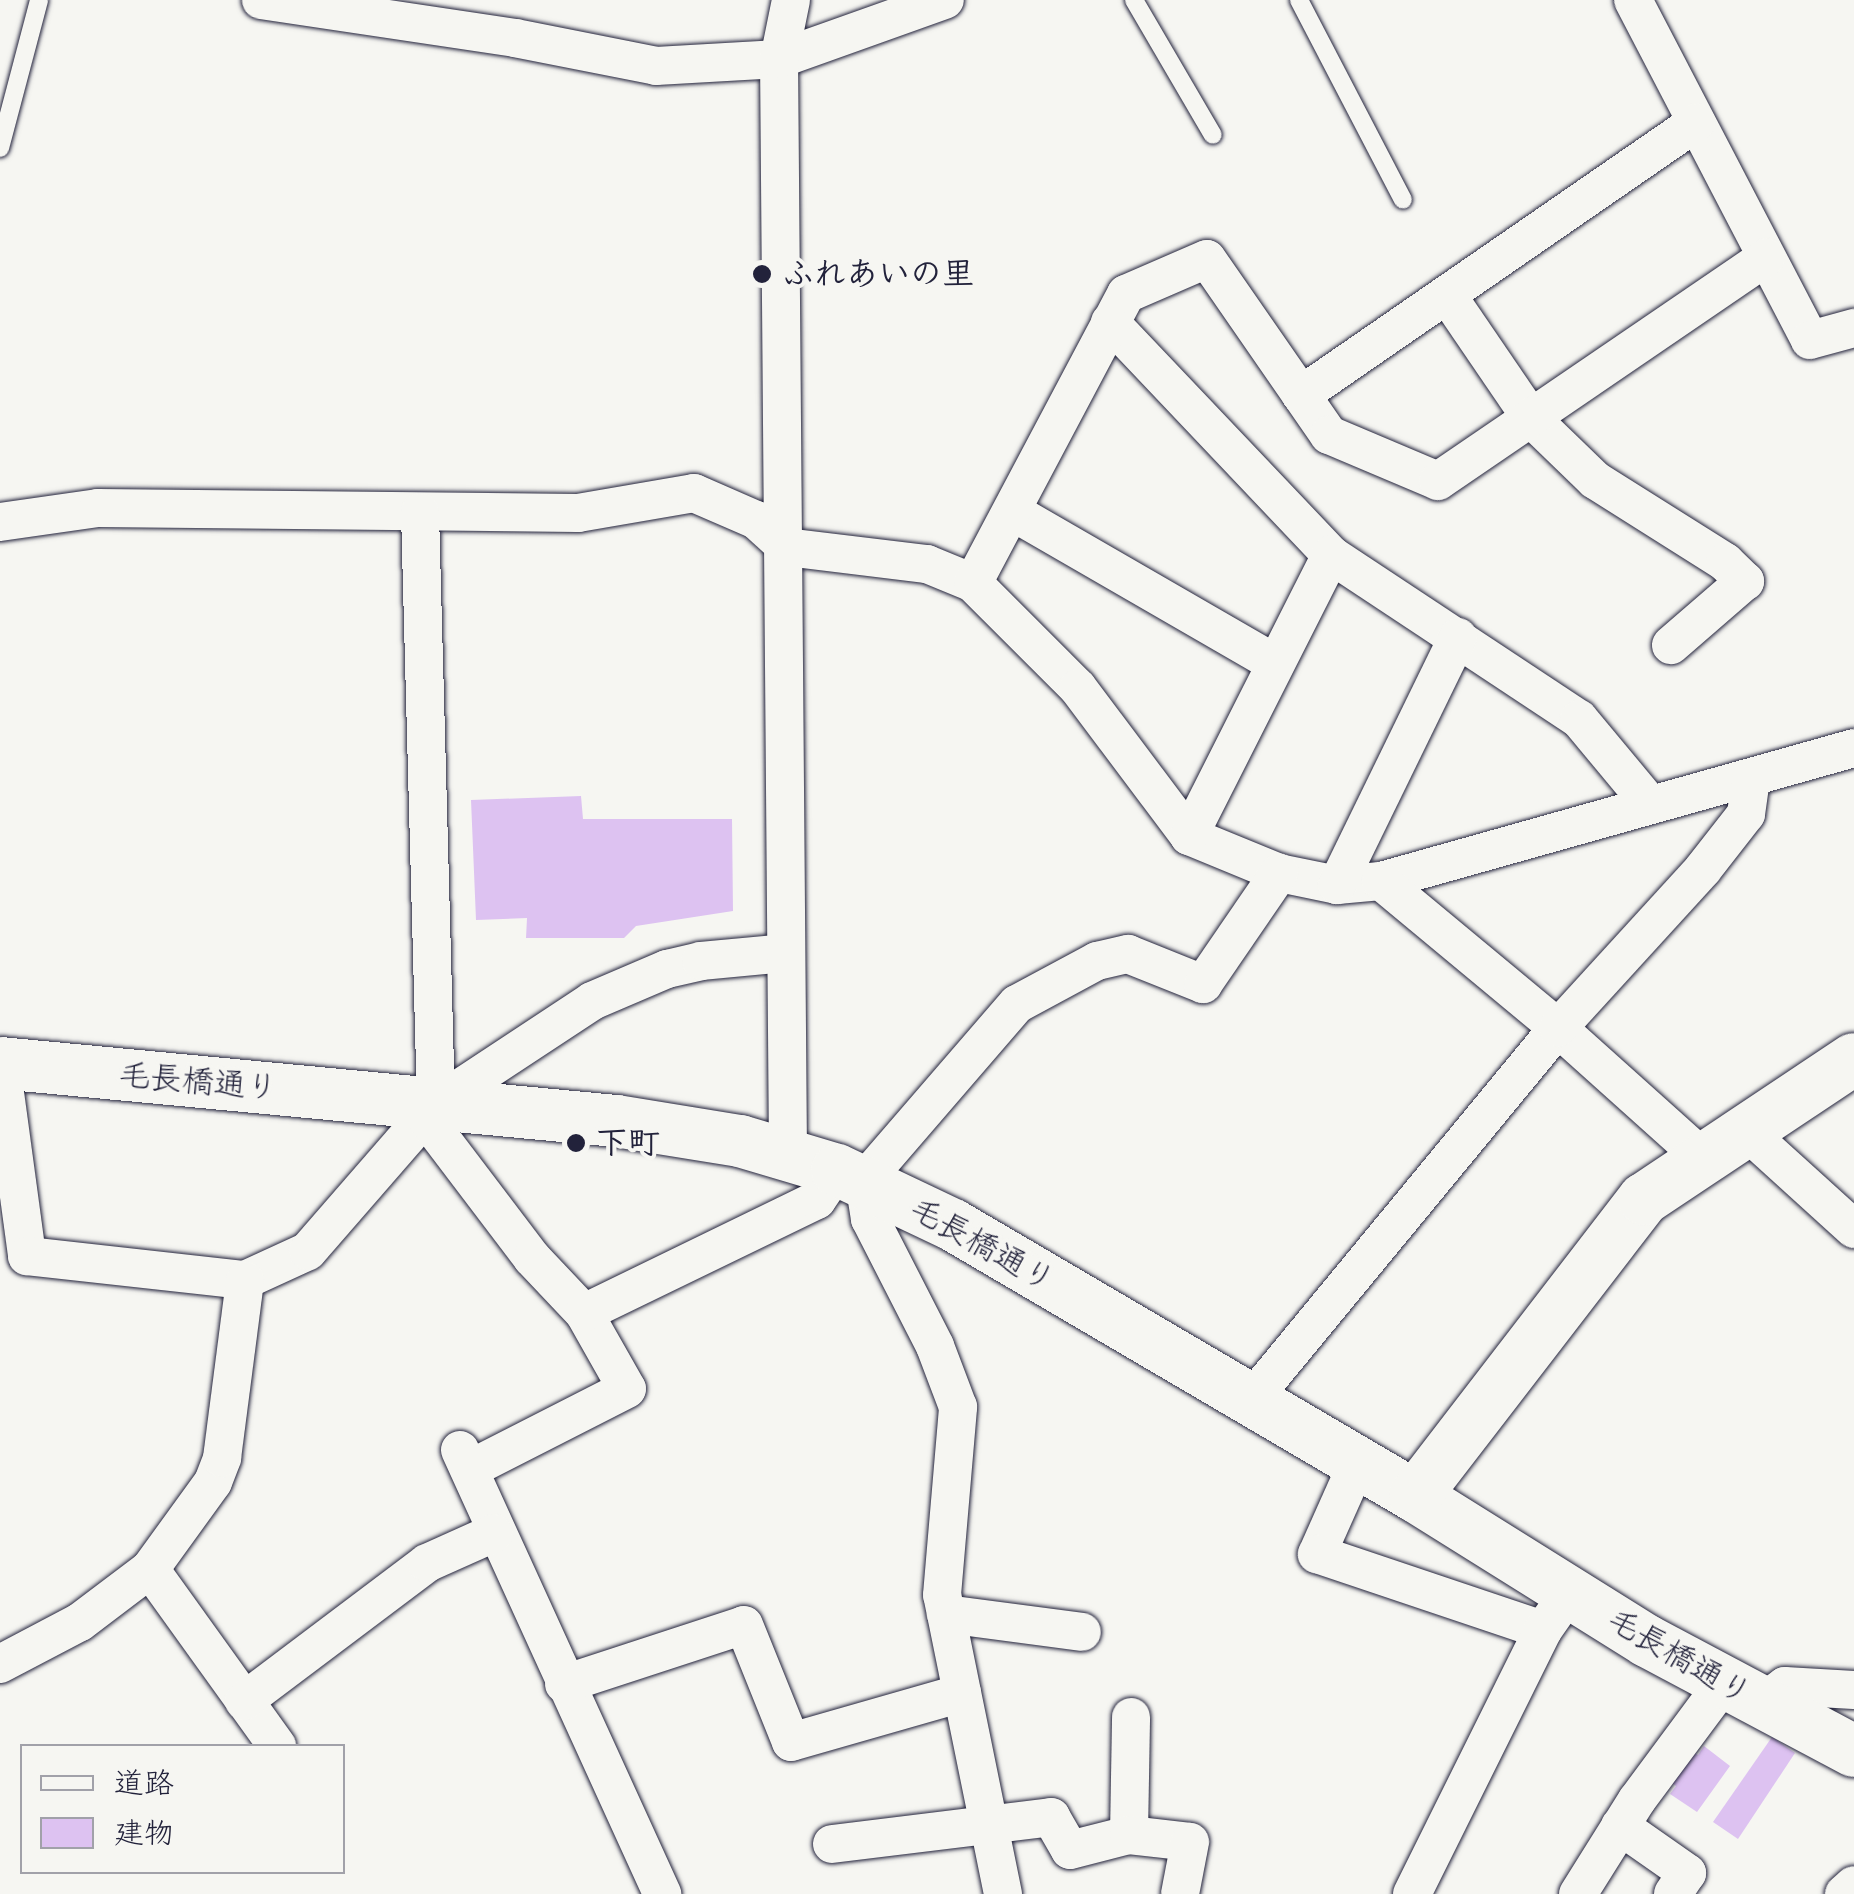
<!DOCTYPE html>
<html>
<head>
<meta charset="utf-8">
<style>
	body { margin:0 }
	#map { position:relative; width:1854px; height:1894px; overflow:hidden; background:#f6f6f2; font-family:Sriracha,"Klee One",sans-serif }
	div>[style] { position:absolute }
	.building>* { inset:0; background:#ddc2f1 }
	.roads { filter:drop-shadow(0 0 2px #22223b) drop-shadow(0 0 2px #22223b) }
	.lane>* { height:18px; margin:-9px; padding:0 9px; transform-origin:9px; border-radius:9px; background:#f6f6f2 }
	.street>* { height:38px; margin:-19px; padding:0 19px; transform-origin:19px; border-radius:19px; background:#f6f6f2 }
	.secondary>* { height:52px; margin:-26px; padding:0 26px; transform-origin:26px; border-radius:26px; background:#f6f6f2 }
	.dots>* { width:28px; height:28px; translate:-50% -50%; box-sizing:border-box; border:5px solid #f6f6f2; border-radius:50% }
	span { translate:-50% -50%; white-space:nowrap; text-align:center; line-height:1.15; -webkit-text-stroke:8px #f6f6f2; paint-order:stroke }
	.poi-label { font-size:32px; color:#22223b; font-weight:700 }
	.left { translate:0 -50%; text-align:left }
	.street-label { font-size:32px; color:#22223b }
	.legend { position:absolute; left:20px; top:1744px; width:325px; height:130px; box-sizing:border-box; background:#f6f6f2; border:2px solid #a1a1a9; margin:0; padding:12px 18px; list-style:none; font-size:30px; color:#22223b }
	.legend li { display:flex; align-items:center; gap:20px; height:50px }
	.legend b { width:50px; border:2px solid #a1a1a9 }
</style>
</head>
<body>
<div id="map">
	<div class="building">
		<i style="clip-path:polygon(581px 796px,583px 819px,732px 819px,733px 911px,636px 926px,624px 938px,526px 938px,527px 918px,476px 920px,471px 800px)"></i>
		<i style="clip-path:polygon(1772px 1737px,1795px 1753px,1738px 1839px,1713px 1822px)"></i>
		<i style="clip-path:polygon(1704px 1746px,1730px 1766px,1697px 1812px,1670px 1794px,1676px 1786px,1672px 1783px,1693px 1752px,1698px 1755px)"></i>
	</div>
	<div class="roads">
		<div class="lane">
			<i style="left:1134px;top:0;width:156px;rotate:59.7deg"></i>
			<i style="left:1299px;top:0;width:225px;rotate:62.5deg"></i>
			<i style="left:0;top:148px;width:153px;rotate:-75.2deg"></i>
		</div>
		<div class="street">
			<i style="left:261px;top:0;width:257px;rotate:8.5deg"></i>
			<i style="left:515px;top:38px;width:144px;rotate:11.2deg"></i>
			<i style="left:656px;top:66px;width:123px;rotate:-3.3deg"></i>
			<i style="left:779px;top:59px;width:176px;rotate:-19.6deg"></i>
			<i style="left:1633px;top:0;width:383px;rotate:62.5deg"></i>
			<i style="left:1810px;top:340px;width:46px;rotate:-15.3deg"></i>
			<i style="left:1447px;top:295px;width:149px;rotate:55.7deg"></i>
			<i style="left:1531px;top:418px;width:89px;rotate:44.1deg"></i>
			<i style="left:1595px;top:480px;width:154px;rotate:32.2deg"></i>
			<i style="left:1725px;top:562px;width:28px;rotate:44deg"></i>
			<i style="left:1745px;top:581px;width:98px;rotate:139.1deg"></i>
			<i style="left:1110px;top:322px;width:321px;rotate:46.5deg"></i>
			<i style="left:1331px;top:555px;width:297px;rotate:33.5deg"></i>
			<i style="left:1579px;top:719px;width:109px;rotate:50.2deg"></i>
			<i style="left:1301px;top:395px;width:480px;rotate:-34.6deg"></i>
			<i style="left:1013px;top:512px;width:302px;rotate:30deg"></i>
			<i style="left:0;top:522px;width:99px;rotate:-8.1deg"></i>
			<i style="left:98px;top:508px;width:480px;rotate:0.6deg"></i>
			<i style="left:578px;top:513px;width:118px;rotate:-9.8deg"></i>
			<i style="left:694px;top:493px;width:68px;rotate:23.5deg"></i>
			<i style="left:756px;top:520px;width:40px;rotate:42deg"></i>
			<i style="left:786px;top:547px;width:142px;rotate:6.9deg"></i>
			<i style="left:927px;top:564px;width:50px;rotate:22.4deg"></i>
			<i style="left:973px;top:583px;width:148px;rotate:45deg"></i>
			<i style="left:1078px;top:688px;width:185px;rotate:53.1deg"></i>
			<i style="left:1189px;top:836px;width:97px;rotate:22.3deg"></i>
			<i style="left:1279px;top:873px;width:59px;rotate:11.7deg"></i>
			<i style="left:1337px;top:885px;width:44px;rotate:-5.2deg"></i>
			<i style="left:1381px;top:881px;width:491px;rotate:-15.7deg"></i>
			<i style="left:973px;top:583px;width:327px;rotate:-62.1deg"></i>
			<i style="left:1126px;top:294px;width:88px;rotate:-23.4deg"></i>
			<i style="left:1207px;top:259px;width:214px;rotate:55.3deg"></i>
			<i style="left:1329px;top:435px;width:118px;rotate:22.9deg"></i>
			<i style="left:1438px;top:481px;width:397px;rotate:-34.3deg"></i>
			<i style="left:1189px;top:836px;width:315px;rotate:-63.2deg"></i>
			<i style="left:1381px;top:881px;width:230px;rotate:39.7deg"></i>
			<i style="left:1558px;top:1028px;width:196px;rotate:41.9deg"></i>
			<i style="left:1337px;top:885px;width:276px;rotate:-64deg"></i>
			<i style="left:1px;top:1063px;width:195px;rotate:82.3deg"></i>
			<i style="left:27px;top:1256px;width:219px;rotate:6.3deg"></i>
			<i style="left:245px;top:1280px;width:69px;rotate:-24.7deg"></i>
			<i style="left:308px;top:1251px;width:195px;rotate:-49deg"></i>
			<i style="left:436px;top:1104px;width:592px;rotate:-91.55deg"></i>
			<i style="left:436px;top:1104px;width:187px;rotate:-33.4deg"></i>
			<i style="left:592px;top:1001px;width:82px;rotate:-23.1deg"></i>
			<i style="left:667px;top:969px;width:35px;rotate:-13deg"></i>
			<i style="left:701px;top:961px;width:84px;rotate:-5.4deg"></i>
			<i style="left:425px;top:1117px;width:177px;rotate:52.8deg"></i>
			<i style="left:532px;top:1258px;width:76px;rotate:46.6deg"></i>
			<i style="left:584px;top:1313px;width:87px;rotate:60.5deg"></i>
			<i style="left:627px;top:1389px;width:174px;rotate:153deg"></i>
			<i style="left:1746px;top:1131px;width:146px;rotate:42.2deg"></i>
			<i style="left:788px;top:1153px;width:1094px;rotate:-90.47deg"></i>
			<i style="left:779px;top:59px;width:60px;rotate:-78.5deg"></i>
			<i style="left:584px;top:1313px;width:259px;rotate:-25.9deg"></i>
			<i style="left:817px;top:1200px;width:36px;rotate:-56deg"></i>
			<i style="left:1252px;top:1399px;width:481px;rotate:-50.5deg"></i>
			<i style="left:1558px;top:1028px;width:215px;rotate:-47.6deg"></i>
			<i style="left:1703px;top:869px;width:70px;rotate:-52deg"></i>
			<i style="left:1746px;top:814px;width:34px;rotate:-82deg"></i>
			<i style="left:460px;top:1450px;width:488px;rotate:65.5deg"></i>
			<i style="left:1358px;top:1462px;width:101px;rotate:114deg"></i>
			<i style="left:1317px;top:1554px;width:238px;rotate:18.6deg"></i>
			<i style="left:150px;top:1569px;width:218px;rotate:54.3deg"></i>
			<i style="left:946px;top:1614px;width:137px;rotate:7.5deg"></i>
			<i style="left:0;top:1664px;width:90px;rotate:-27.7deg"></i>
			<i style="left:80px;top:1622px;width:88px;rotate:-37.1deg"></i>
			<i style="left:150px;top:1569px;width:107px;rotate:-54.1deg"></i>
			<i style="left:213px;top:1482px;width:26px;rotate:-69deg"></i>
			<i style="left:222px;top:1458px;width:179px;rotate:-82.6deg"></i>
			<i style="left:564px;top:1684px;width:189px;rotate:-18.1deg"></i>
			<i style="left:744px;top:1625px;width:126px;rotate:68.1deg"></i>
			<i style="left:791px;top:1742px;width:178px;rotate:-16deg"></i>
			<i style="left:244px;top:1701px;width:229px;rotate:-37deg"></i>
			<i style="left:427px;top:1563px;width:73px;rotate:-24.1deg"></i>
			<i style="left:1761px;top:1704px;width:30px;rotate:-37deg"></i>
			<i style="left:1785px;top:1686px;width:69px;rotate:3.3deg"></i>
			<i style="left:1620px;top:1826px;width:82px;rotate:35deg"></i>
			<i style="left:1687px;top:1873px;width:25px;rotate:124deg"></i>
			<i style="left:1129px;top:1835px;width:118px;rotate:-89deg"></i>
			<i style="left:832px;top:1844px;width:221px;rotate:-7deg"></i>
			<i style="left:1051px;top:1817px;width:38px;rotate:60deg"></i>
			<i style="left:1070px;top:1850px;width:61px;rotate:-14.3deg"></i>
			<i style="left:1129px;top:1835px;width:61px;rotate:6.5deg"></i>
			<i style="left:1190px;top:1842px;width:53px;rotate:100.9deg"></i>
			<i style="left:1003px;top:1894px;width:305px;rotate:-101.5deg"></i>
			<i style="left:942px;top:1595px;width:189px;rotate:-85.1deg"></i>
			<i style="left:958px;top:1407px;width:65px;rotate:-110.7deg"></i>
			<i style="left:935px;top:1346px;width:143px;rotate:-117.1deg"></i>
			<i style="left:870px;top:1219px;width:38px;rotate:-99deg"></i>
			<i style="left:864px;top:1181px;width:234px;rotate:-49.2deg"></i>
			<i style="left:1017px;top:1004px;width:91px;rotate:-28.3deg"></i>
			<i style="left:1097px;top:961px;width:32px;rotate:-13deg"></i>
			<i style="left:1128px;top:954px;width:81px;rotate:21.8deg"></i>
			<i style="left:1203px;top:984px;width:135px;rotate:-55.6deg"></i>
			<i style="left:1412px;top:1894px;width:295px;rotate:-63.6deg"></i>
			<i style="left:1543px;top:1630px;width:45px;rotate:-54.9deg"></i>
			<i style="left:1578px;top:1894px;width:111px;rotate:-57.9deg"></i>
			<i style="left:1637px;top:1800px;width:149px;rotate:-53.4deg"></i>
			<i style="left:1844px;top:1894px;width:13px;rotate:-42deg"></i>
		</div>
		<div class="secondary">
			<i style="left:0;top:1063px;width:619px;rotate:5.38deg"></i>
			<i style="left:616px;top:1121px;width:126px;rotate:9.2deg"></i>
			<i style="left:740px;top:1141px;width:101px;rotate:16.6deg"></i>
			<i style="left:837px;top:1170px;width:128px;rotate:25.4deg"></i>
			<i style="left:953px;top:1225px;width:536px;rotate:30.4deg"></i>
			<i style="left:1415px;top:1496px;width:274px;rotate:32deg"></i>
			<i style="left:1647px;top:1641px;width:234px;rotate:28deg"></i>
			<i style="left:1415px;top:1496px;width:375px;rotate:-52.4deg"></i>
			<i style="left:1644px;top:1199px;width:252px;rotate:-33.7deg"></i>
		</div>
	</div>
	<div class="dots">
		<i style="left:762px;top:274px;background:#22223b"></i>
		<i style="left:576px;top:1143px;background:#22223b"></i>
	</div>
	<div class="poi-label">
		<span class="left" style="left:782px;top:274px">ふれあいの里</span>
		<span class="left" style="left:596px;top:1143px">下町</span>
	</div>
	<div class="street-label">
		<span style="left:198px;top:1082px;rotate:5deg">毛長橋通り</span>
		<span style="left:982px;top:1245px;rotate:29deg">毛長橋通り</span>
		<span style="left:1679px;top:1657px;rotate:30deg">毛長橋通り</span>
	</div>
	<ul class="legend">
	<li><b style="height:12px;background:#f6f6f2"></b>道路</li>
	<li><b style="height:28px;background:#ddc2f1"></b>建物</li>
	</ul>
</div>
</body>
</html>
